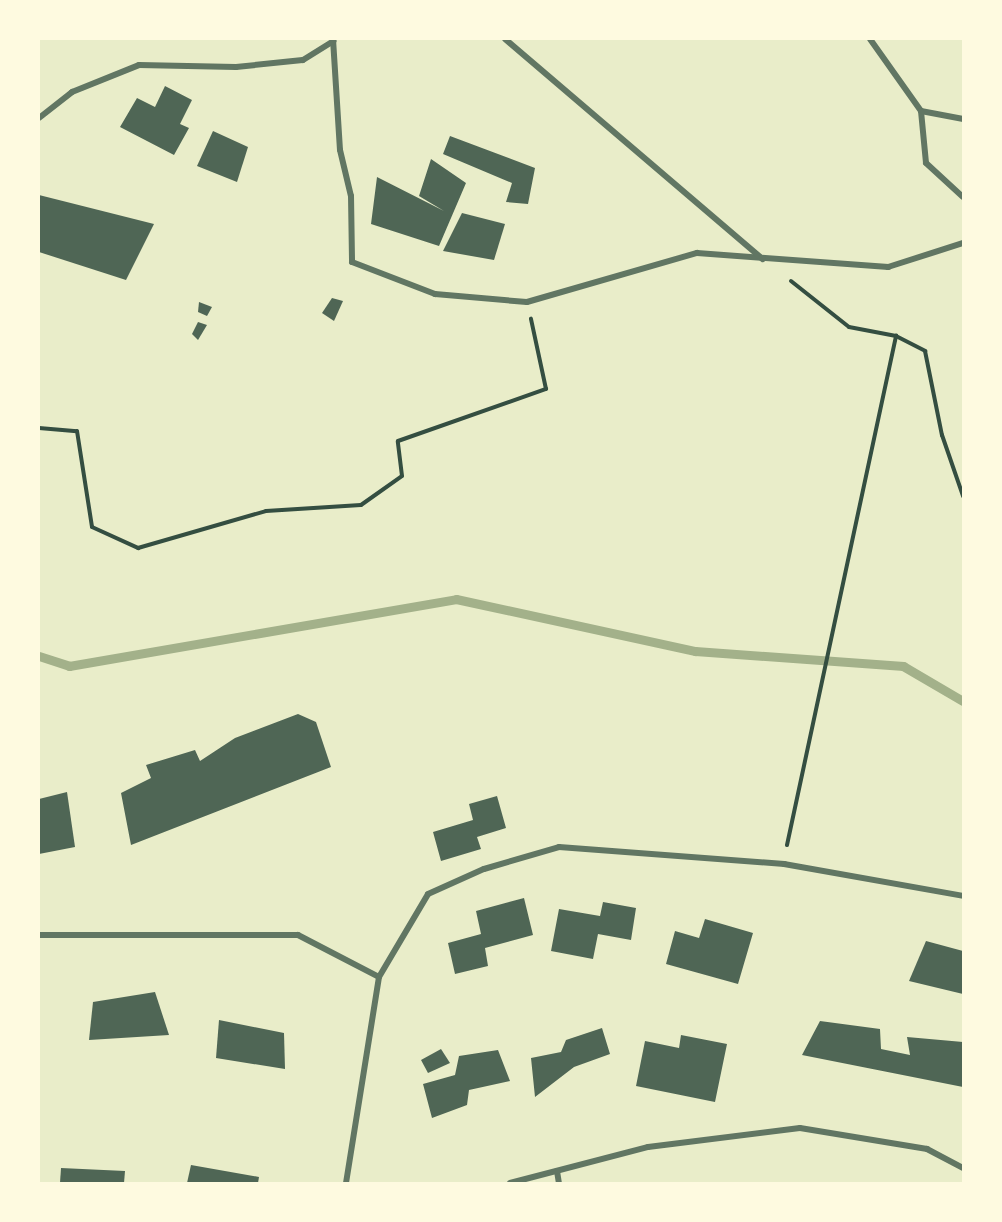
<!DOCTYPE html>
<html>
<head>
<meta charset="utf-8">
<style>
	body { margin:0 }
	#map { position:relative; width:1002px; height:1222px; overflow:hidden; background:#e9edc9; font-family:Montserrat,sans-serif }
	div>[style] { position:absolute }
	.stream>* { height:9px; margin:-4.5px; padding:0 4.5px; transform-origin:4.5px; border-radius:4.5px; background:#a3b18a }
	.building>* { inset:0; background:#4f6655 }
	.path>* { height:4px; margin:-2px; padding:0 2px; transform-origin:2px; border-radius:2px; background:#344e41 }
	.minor>* { height:6px; margin:-3px; padding:0 3px; transform-origin:3px; border-radius:3px; background:#617663 }
	span { translate:-50% -50%; white-space:nowrap; text-align:center; line-height:1.15; -webkit-text-stroke:4.5px #fefae0; paint-order:stroke }
	.frame { position:absolute; inset:0; border:40px solid #fefae0; pointer-events:none }
</style>
</head>
<body>
<div id="map">
	<div class="stream">
		<i style="left:39px;top:656px;width:32px;rotate:18deg"></i>
		<i style="left:69px;top:666px;width:393px;rotate:-9.8deg"></i>
		<i style="left:456px;top:599px;width:245px;rotate:12.3deg"></i>
		<i style="left:695px;top:651px;width:209px;rotate:4.1deg"></i>
		<i style="left:903px;top:666px;width:69px;rotate:30.3deg"></i>
	</div>
	<div class="building">
		<i style="clip-path:polygon(165px 86px,192px 100px,180px 124px,189px 128px,174px 155px,120px 127px,137px 98px,155px 107px)"></i>
		<i style="clip-path:polygon(213px 131px,248px 147px,237px 182px,197px 166px)"></i>
		<i style="clip-path:polygon(450px 136px,535px 168px,528px 204px,506px 202px,512px 183px,443px 154px)"></i>
		<i style="clip-path:polygon(431px 159px,466px 183px,439px 246px,371px 224px,377px 177px,444px 211px,419px 196px)"></i>
		<i style="clip-path:polygon(39px 195px,154px 224px,126px 280px,39px 252px)"></i>
		<i style="clip-path:polygon(462px 213px,505px 224px,494px 260px,443px 251px)"></i>
		<i style="clip-path:polygon(332px 298px,343px 301px,334px 321px,322px 313px)"></i>
		<i style="clip-path:polygon(199px 302px,212px 307px,207px 316px,198px 312px)"></i>
		<i style="clip-path:polygon(198px 322px,207px 325px,198px 340px,192px 334px)"></i>
		<i style="clip-path:polygon(298px 714px,316px 722px,331px 767px,131px 845px,121px 793px,151px 778px,146px 765px,195px 750px,200px 761px,235px 738px)"></i>
		<i style="clip-path:polygon(67px 792px,75px 847px,39px 854px,39px 799px)"></i>
		<i style="clip-path:polygon(497px 796px,506px 828px,477px 837px,481px 849px,441px 861px,433px 832px,473px 820px,469px 804px)"></i>
		<i style="clip-path:polygon(524px 898px,533px 935px,485px 948px,488px 966px,455px 974px,448px 943px,481px 934px,476px 911px)"></i>
		<i style="clip-path:polygon(603px 902px,636px 908px,631px 940px,598px 934px,593px 959px,551px 951px,559px 909px,600px 916px)"></i>
		<i style="clip-path:polygon(705px 919px,753px 933px,738px 984px,666px 964px,675px 931px,699px 938px)"></i>
		<i style="clip-path:polygon(926px 941px,963px 951px,963px 994px,909px 981px)"></i>
		<i style="clip-path:polygon(155px 992px,169px 1035px,89px 1040px,93px 1002px)"></i>
		<i style="clip-path:polygon(219px 1020px,284px 1033px,285px 1069px,216px 1058px)"></i>
		<i style="clip-path:polygon(820px 1021px,880px 1029px,881px 1049px,910px 1055px,907px 1037px,963px 1042px,963px 1087px,802px 1055px)"></i>
		<i style="clip-path:polygon(602px 1028px,610px 1054px,574px 1067px,535px 1097px,531px 1058px,561px 1052px,566px 1040px)"></i>
		<i style="clip-path:polygon(681px 1035px,727px 1044px,715px 1102px,636px 1086px,645px 1041px,679px 1048px)"></i>
		<i style="clip-path:polygon(441px 1049px,450px 1063px,428px 1073px,421px 1060px)"></i>
		<i style="clip-path:polygon(498px 1050px,510px 1081px,469px 1090px,467px 1105px,432px 1118px,423px 1084px,455px 1075px,459px 1056px)"></i>
		<i style="clip-path:polygon(191px 1165px,259px 1177px,258px 1183px,187px 1183px)"></i>
		<i style="clip-path:polygon(61px 1168px,125px 1171px,124px 1183px,60px 1183px)"></i>
	</div>
	<div class="path">
		<i style="left:791px;top:281px;width:74px;rotate:38.4deg"></i>
		<i style="left:849px;top:327px;width:48px;rotate:10.8deg"></i>
		<i style="left:896px;top:336px;width:33px;rotate:27deg"></i>
		<i style="left:925px;top:351px;width:86px;rotate:78.6deg"></i>
		<i style="left:942px;top:435px;width:65px;rotate:71deg"></i>
		<i style="left:39px;top:428px;width:38px;rotate:5deg"></i>
		<i style="left:77px;top:431px;width:97px;rotate:81.1deg"></i>
		<i style="left:92px;top:527px;width:51px;rotate:24.5deg"></i>
		<i style="left:138px;top:548px;width:133px;rotate:-16.1deg"></i>
		<i style="left:266px;top:511px;width:95px;rotate:-3.6deg"></i>
		<i style="left:361px;top:505px;width:50px;rotate:-35.3deg"></i>
		<i style="left:402px;top:476px;width:35px;rotate:-97deg"></i>
		<i style="left:398px;top:441px;width:157px;rotate:-19.4deg"></i>
		<i style="left:546px;top:389px;width:72px;rotate:-102.1deg"></i>
		<i style="left:787px;top:845px;width:521px;rotate:-77.91deg"></i>
	</div>
	<div class="minor">
		<i style="left:333px;top:39px;width:111px;rotate:86.4deg"></i>
		<i style="left:340px;top:150px;width:47px;rotate:76.6deg"></i>
		<i style="left:351px;top:196px;width:66px;rotate:89.1deg"></i>
		<i style="left:352px;top:262px;width:89px;rotate:21.1deg"></i>
		<i style="left:435px;top:294px;width:92px;rotate:5deg"></i>
		<i style="left:527px;top:302px;width:177px;rotate:-16.1deg"></i>
		<i style="left:697px;top:253px;width:192px;rotate:4.2deg"></i>
		<i style="left:888px;top:267px;width:79px;rotate:-17.7deg"></i>
		<i style="left:505px;top:39px;width:339px;rotate:40.5deg"></i>
		<i style="left:870px;top:39px;width:88px;rotate:54.7deg"></i>
		<i style="left:921px;top:111px;width:43px;rotate:10.8deg"></i>
		<i style="left:921px;top:111px;width:52px;rotate:84.5deg"></i>
		<i style="left:926px;top:163px;width:50px;rotate:42.6deg"></i>
		<i style="left:39px;top:118px;width:42px;rotate:-38.2deg"></i>
		<i style="left:72px;top:92px;width:72px;rotate:-21.9deg"></i>
		<i style="left:139px;top:65px;width:97px;rotate:1.2deg"></i>
		<i style="left:236px;top:67px;width:67px;rotate:-6deg"></i>
		<i style="left:303px;top:60px;width:36px;rotate:-32deg"></i>
		<i style="left:39px;top:935px;width:259px"></i>
		<i style="left:298px;top:935px;width:91px;rotate:27.4deg"></i>
		<i style="left:379px;top:977px;width:209px;rotate:99.1deg"></i>
		<i style="left:379px;top:977px;width:96px;rotate:-59.4deg"></i>
		<i style="left:428px;top:894px;width:61px;rotate:-24.1deg"></i>
		<i style="left:484px;top:869px;width:78px;rotate:-16.3deg"></i>
		<i style="left:559px;top:847px;width:226px;rotate:4.3deg"></i>
		<i style="left:784px;top:864px;width:182px;rotate:10.1deg"></i>
		<i style="left:557px;top:1171px;width:12px;rotate:81deg"></i>
		<i style="left:510px;top:1183px;width:143px;rotate:-14.6deg"></i>
		<i style="left:648px;top:1147px;width:153px;rotate:-7.1deg"></i>
		<i style="left:800px;top:1128px;width:129px;rotate:9.4deg"></i>
		<i style="left:927px;top:1149px;width:41px;rotate:27.8deg"></i>
	</div>
	<div class="frame"></div>
</div>
</body>
</html>
